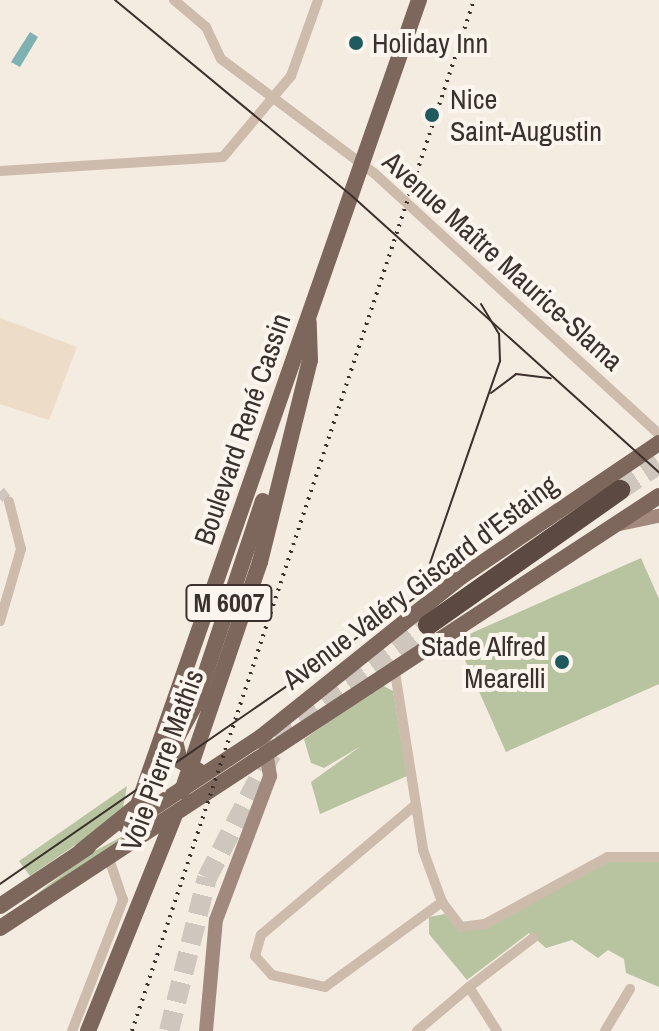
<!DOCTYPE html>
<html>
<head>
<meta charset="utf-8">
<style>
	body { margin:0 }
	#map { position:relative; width:659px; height:1031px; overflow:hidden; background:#f4ebe1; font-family:"Archivo Narrow",sans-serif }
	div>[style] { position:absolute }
	.green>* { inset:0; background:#b8c4a0 }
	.plaza>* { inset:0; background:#ecdcc8 }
	.water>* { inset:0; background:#7fb0b2 }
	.street-tunnel>* { height:10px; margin-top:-5px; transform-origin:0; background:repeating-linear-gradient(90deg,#cfc6bd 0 10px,transparent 0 15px) }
	.highway-tunnel>* { height:20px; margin-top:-10px; transform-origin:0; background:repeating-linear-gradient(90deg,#cfc6bd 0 20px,transparent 0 30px) }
	.street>* { height:10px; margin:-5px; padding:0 5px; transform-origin:5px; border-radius:5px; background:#cdbbac }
	.secondary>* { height:14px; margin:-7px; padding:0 7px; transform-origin:7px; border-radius:7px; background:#a18a7d }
	.primary>* { height:16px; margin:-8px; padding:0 8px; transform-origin:8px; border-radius:8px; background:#7d675c }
	.highway>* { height:20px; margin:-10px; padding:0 10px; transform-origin:10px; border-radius:10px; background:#5c4a42 }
	.tram>* { height:2px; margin:-1px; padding:0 1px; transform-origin:1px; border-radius:1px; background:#3b302b }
	.rail>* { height:4px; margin-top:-2px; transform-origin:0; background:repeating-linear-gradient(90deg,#3b302b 0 2px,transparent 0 8px) }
	.dots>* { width:22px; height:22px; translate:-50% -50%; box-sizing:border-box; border:4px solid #fbf5ee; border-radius:50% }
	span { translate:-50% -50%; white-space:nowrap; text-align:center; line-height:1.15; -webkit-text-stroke:8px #fbf5ee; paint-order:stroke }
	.shield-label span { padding:2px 6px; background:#fbf5ee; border:2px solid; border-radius:6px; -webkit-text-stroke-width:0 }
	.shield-label { font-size:26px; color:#3b302b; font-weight:700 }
	.poi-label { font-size:28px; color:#3b302b }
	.left { translate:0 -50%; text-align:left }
	.right { translate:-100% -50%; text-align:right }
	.street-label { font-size:28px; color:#3b302b }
</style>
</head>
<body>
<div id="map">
	<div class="green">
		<i style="clip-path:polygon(641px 558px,659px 599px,659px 684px,506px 752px,456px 640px)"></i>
		<i style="clip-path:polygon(382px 685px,393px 691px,407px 776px,320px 814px,311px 782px,361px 746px,324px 768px,311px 763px,304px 739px)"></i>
		<i style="clip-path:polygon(127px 786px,122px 813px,30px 876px,19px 861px)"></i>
		<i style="clip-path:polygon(142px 826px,0 922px,89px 854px)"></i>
		<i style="clip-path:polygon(608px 861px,659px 862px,659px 987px,626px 973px,624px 959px,608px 950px,598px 958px,572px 940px,546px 948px,529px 933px,467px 980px,429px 934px,429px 917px,445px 914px,459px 930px,486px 926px)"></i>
	</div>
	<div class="plaza">
		<i style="clip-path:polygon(0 318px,77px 347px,49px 420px,0 404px)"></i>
	</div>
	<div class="water">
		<i style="clip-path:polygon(30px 32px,38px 37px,20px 67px,11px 62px)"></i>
	</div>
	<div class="street-tunnel">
		<i style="left:0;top:491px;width:14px;rotate:51deg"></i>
	</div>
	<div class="highway-tunnel">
		<i style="left:620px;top:490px;width:47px;rotate:-33.7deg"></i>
		<i style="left:169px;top:1031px;width:158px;rotate:-76.1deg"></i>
		<i style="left:207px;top:878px;width:154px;rotate:-62.6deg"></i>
		<i style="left:278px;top:741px;width:190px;rotate:-37.7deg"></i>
	</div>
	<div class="street">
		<i style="left:174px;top:0;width:42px;rotate:40.2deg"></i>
		<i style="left:206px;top:27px;width:35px;rotate:65deg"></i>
		<i style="left:221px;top:59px;width:191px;rotate:36.7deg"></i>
		<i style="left:374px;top:173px;width:386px;rotate:42.5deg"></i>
		<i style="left:0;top:171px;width:223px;rotate:-3.6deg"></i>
		<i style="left:223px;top:157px;width:106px;rotate:-50deg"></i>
		<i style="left:291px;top:76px;width:81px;rotate:-70.4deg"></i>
		<i style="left:0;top:621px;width:75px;rotate:-73.7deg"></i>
		<i style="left:21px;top:549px;width:49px;rotate:-104.3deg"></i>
		<i style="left:394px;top:666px;width:186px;rotate:81deg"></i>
		<i style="left:423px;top:850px;width:55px;rotate:69.9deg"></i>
		<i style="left:442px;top:902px;width:31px;rotate:53deg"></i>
		<i style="left:461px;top:927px;width:24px;rotate:-7deg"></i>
		<i style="left:485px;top:924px;width:140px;rotate:-28.6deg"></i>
		<i style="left:608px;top:857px;width:51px"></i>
		<i style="left:413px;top:807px;width:199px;rotate:139.9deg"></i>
		<i style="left:261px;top:935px;width:22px;rotate:106deg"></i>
		<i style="left:255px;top:956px;width:25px;rotate:48deg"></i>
		<i style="left:272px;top:975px;width:54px;rotate:12.8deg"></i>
		<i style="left:325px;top:987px;width:145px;rotate:-36deg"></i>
		<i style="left:469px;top:987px;width:81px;rotate:-37.4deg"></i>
		<i style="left:72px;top:1031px;width:141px;rotate:-68.7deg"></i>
		<i style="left:123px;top:900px;width:46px;rotate:-108.8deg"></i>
		<i style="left:417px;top:1031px;width:68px;rotate:-40.2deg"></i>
		<i style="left:469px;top:987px;width:52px;rotate:57.5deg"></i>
		<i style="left:605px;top:1031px;width:49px;rotate:-59.2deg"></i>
	</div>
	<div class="secondary">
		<i style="left:620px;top:524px;width:40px;rotate:-12deg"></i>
		<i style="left:206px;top:1031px;width:111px;rotate:-84.9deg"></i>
		<i style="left:216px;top:920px;width:154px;rotate:-69.4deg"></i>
		<i style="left:270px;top:776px;width:32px;rotate:-99deg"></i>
	</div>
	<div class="primary">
		<i style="left:199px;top:771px;width:21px;rotate:-152deg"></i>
		<i style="left:180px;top:761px;width:21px;rotate:-104deg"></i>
		<i style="left:175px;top:741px;width:41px;rotate:-60.9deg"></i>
		<i style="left:195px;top:705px;width:215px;rotate:-71.6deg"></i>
		<i style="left:182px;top:791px;width:242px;rotate:-71.2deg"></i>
		<i style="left:260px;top:562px;width:208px;rotate:-76.1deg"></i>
		<i style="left:310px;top:360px;width:38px;rotate:-92deg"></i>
		<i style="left:126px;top:826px;width:162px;rotate:-33.4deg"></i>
		<i style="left:261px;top:737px;width:256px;rotate:-38.7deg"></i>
		<i style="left:461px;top:577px;width:239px;rotate:-34.1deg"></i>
		<i style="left:81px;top:851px;width:73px;rotate:-38.9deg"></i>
		<i style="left:138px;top:805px;width:853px;rotate:-70.76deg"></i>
		<i style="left:0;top:906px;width:106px;rotate:-33.8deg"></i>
		<i style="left:0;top:928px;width:788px;rotate:-33.25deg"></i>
		<i style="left:88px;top:1031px;width:231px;rotate:-68.1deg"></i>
	</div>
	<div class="highway">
		<i style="left:428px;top:625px;width:235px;rotate:-35.1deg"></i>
	</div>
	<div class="tram">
		<i style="left:115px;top:0;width:308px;rotate:39.6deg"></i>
		<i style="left:352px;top:196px;width:413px;rotate:42deg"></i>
		<i style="left:491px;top:393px;width:31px;rotate:-37deg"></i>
		<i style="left:516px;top:374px;width:35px;rotate:7deg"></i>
		<i style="left:0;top:884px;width:509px;rotate:-34.6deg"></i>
		<i style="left:419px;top:595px;width:248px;rotate:-70.9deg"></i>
		<i style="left:500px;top:361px;width:27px;rotate:-92deg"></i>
		<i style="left:499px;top:334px;width:35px;rotate:-121deg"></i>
	</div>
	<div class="rail">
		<i style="left:132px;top:1031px;width:1086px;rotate:-71.65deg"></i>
	</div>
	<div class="dots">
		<i style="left:356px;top:43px;background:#1f5a5e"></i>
		<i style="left:432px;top:115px;background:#1f5a5e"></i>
		<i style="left:562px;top:662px;background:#1f5a5e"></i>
	</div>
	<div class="shield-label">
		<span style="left:229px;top:603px">M 6007</span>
	</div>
	<div class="poi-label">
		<span class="left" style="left:372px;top:43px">Holiday Inn</span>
		<span class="left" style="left:450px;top:115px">Nice<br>Saint-Augustin</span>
		<span class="right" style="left:546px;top:662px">Stade Alfred<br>Mearelli</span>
	</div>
	<div class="street-label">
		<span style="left:503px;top:261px;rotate:42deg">Avenue Maître Maurice-Slama</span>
		<span style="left:242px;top:429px;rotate:-71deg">Boulevard René Cassin</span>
		<span style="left:420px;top:582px;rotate:-37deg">Avenue Valéry Giscard d'Estaing</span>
		<span style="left:162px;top:760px;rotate:-70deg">Voie Pierre Mathis</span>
	</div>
</div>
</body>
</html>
